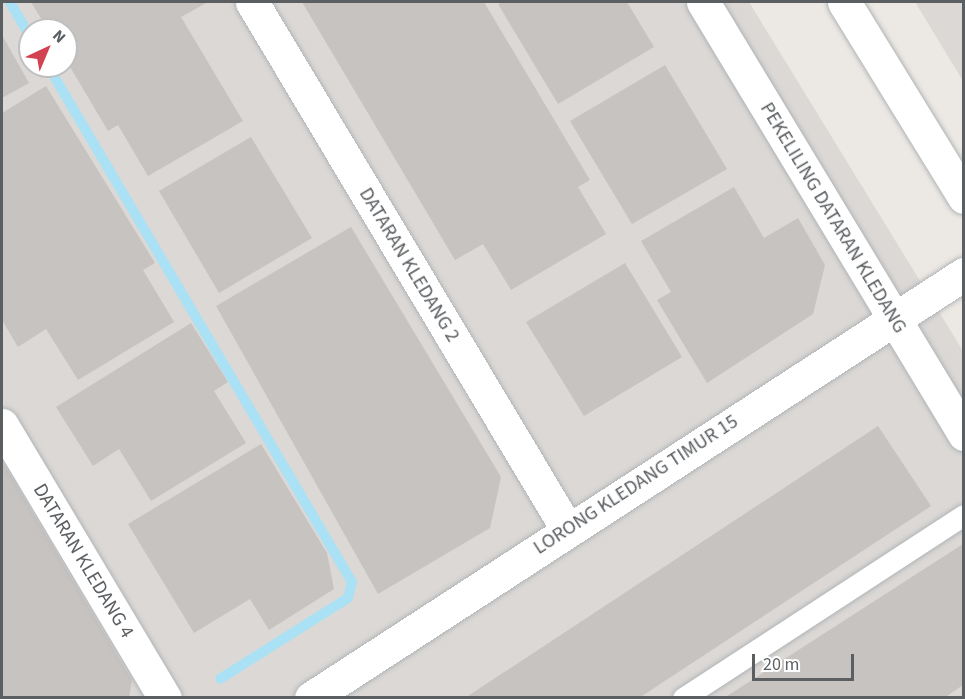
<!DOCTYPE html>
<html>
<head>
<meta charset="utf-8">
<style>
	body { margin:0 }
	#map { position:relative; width:965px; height:699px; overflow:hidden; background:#ece8e3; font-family:"Source Sans 3",sans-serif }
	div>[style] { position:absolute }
	.industrial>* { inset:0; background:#dbd8d5 }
	.stream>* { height:10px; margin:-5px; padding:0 5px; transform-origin:5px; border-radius:5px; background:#abe1f4 }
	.building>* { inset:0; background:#c7c3c0 }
	.roads { filter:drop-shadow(0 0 2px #b0b4b7) drop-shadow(0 0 2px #b0b4b7) }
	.lane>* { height:21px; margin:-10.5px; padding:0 10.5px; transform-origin:10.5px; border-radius:10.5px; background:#fff }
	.street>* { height:33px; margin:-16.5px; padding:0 16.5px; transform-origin:16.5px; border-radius:16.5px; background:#fff }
	.secondary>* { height:33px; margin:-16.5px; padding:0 16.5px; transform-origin:16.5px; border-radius:16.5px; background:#fff }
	span { translate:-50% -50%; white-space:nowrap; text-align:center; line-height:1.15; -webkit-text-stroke:6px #fff; paint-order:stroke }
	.street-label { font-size:20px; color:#5b5f62 }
	.frame { position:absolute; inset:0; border:3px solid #5b5f62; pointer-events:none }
	.north { position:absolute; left:18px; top:18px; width:60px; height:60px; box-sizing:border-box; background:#fff; border:2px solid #bdbfc0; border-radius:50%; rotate:44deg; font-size:16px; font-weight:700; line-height:24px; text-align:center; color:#5b5f62 }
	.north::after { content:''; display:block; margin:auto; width:21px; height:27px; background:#d34251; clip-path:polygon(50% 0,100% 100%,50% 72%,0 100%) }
	.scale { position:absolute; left:752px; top:654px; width:102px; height:27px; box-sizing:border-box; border:3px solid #5b5f62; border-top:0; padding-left:8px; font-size:18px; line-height:21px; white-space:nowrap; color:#5b5f62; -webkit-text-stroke:4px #fff; paint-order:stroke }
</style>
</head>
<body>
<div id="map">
	<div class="industrial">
		<i style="clip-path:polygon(evenodd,2px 2px,749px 2px,963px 351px,963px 697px,2px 697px,2px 2px,30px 30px,66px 30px,66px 66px,30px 66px,30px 30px)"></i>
		<i style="clip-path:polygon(915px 2px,963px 2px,963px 81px)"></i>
	</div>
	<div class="stream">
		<i style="left:10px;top:2px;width:39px;rotate:60deg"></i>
		<i style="left:48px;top:66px;width:599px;rotate:59.5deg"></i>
		<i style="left:352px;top:582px;width:16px;rotate:104deg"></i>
		<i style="left:348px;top:598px;width:151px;rotate:147.7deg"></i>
	</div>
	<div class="building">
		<i style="clip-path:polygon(31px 2px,208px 2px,181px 17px,243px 121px,148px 176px,118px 125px,108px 131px,66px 60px,66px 30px,48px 30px)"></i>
		<i style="clip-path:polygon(302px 2px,484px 2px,590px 180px,578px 187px,606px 234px,511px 290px,483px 244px,455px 260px)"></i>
		<i style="clip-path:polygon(503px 2px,627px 2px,654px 47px,558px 104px,498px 4px)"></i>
		<i style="clip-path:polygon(2px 35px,29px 83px,2px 98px)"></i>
		<i style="clip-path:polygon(665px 65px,727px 169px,632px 224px,570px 121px)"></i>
		<i style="clip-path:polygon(46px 86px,155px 263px,143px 270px,174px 322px,78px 380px,46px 329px,18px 347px,2px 320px,2px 113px)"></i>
		<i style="clip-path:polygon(251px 137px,312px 238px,219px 293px,159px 191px)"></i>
		<i style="clip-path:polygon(734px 187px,764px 238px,798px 218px,825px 265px,813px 314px,707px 383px,657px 300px,671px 292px,641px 241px)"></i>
		<i style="clip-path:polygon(351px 227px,501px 477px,490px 528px,378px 594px,216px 306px)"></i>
		<i style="clip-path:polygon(625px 263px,682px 357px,584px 416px,526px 322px)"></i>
		<i style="clip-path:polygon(191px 323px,228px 382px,214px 391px,246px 443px,151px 501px,119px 449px,93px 466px,56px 407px)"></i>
		<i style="clip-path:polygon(878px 426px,931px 506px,639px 698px,465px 698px)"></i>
		<i style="clip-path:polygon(261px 444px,327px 553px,334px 589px,269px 630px,250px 599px,194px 633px,128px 524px)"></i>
		<i style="clip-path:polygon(2px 461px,132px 680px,129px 698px,2px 698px)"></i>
		<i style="clip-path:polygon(963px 544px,963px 685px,944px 698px,724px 698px)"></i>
	</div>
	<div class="roads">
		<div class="lane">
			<i style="left:683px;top:698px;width:335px;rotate:-33.1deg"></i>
		</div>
		<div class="street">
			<i style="left:252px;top:2px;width:614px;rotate:59.13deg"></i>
			<i style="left:703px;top:2px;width:505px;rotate:58.86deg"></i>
			<i style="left:2px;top:425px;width:318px;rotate:59.2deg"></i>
			<i style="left:311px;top:698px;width:779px;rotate:-33deg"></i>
		</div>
		<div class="secondary">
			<i style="left:844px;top:2px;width:229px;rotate:58.4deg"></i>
		</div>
	</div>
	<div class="street-label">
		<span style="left:833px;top:218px;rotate:59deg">PEKELILING DATARAN KLEDANG</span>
		<span style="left:409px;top:265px;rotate:59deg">DATARAN KLEDANG 2</span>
		<span style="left:636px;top:485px;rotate:-33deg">LORONG KLEDANG TIMUR 15</span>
		<span style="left:83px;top:561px;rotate:59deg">DATARAN KLEDANG 4</span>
	</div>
	<div class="frame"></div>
	<div class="north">N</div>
	<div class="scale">20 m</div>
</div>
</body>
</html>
